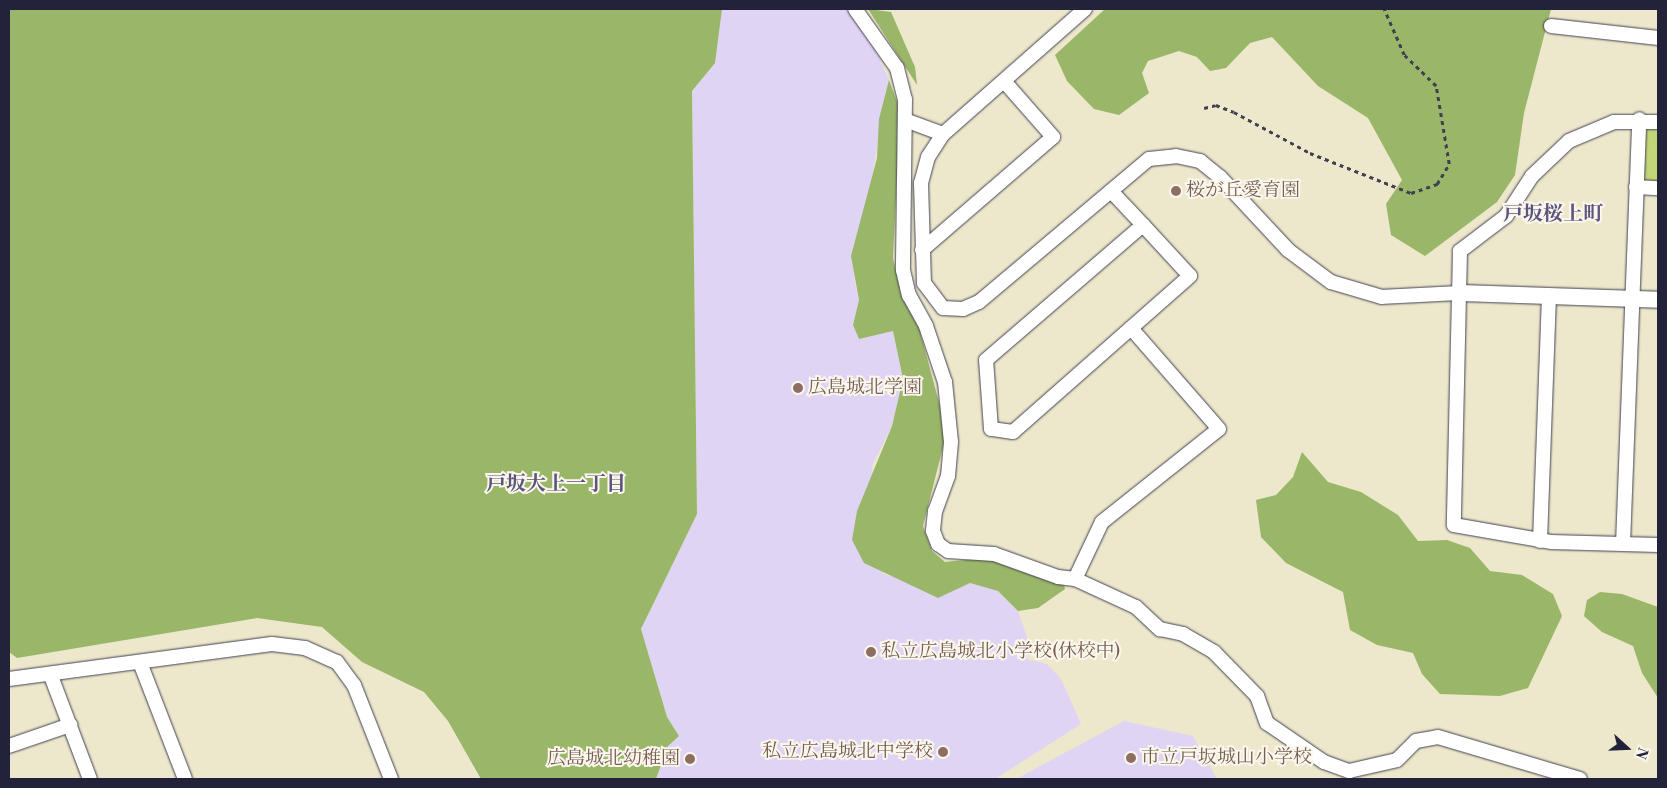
<!DOCTYPE html>
<html>
<head>
<meta charset="utf-8">
<style>
	body { margin:0 }
	#map { position:relative; width:1667px; height:788px; overflow:hidden; background:#ede7cb; font-family:"Libre Bodoni","Noto Serif JP",serif }
	div>[style] { position:absolute }
	.built>* { inset:0; background:#e0d4f4 }
	.green>* { inset:0; background:#c3d577 }
	.forest>* { inset:0; background:#9ab668 }
	.path>* { height:2.5px; margin-top:-1.25px; transform-origin:0; background:repeating-linear-gradient(90deg,#404051 0 4px,transparent 0 8px) }
	.roads { filter:drop-shadow(0 0 1px #404051) drop-shadow(0 0 1px #404051) }
	.minor>* { height:14px; margin:-7px; padding:0 7px; transform-origin:7px; border-radius:7px; background:#fff }
	.tertiary>* { height:16px; margin:-8px; padding:0 8px; transform-origin:8px; border-radius:8px; background:#fff }
	.dots>* { width:14px; height:14px; translate:-50% -50%; box-sizing:border-box; border:2px solid #fbf7ec; border-radius:50% }
	span { translate:-50% -50%; white-space:nowrap; text-align:center; line-height:1.15; -webkit-text-stroke:4px #fbf7ec; paint-order:stroke }
	.education-label { font-size:19px; color:#785e54 }
	.left { translate:0 -50%; text-align:left }
	.right { translate:-100% -50%; text-align:right }
	.neighbourhood-label { font-size:20px; color:#5b547e; font-weight:700 }
	.frame { position:absolute; inset:0; border:10px solid #22223b; pointer-events:none }
	.north { position:absolute; left:1602px; top:723px; width:50px; height:50px; -webkit-text-stroke:4px #fbf7ec; paint-order:stroke; rotate:110deg; font-size:14px; font-weight:700; line-height:20px; text-align:center; color:#22223b }
	.north::after { content:''; display:block; margin:auto; width:18px; height:22px; background:#22223b; clip-path:polygon(50% 0,100% 100%,50% 72%,0 100%) }
</style>
</head>
<body>
<div id="map">
	<div class="built">
		<i style="clip-path:polygon(722px 9px,848px 9px,871px 39px,889px 80px,854px 278px,859px 300px,853px 325px,859px 339px,893px 331px,903px 380px,892px 426px,872px 466px,883px 574px,909px 581px,938px 597px,970px 583px,998px 591px,1018px 611px,1029px 643px,1027px 659px,1047px 664px,1061px 679px,1081px 724px,995px 779px,656px 779px,668px 746px,679px 736px,667px 717px,641px 629px,697px 514px,692px 91px,715px 63px)"></i>
		<i style="clip-path:polygon(1124px 721px,1193px 736px,1217px 779px,1016px 779px)"></i>
	</div>
	<div class="green">
		<i style="clip-path:polygon(1649px 127px,1658px 128px,1658px 183px,1647px 183px,1641px 177px,1643px 134px)"></i>
	</div>
	<div class="forest">
		<i style="clip-path:polygon(9px 9px,722px 9px,715px 63px,692px 91px,697px 514px,641px 629px,667px 717px,679px 736px,668px 746px,656px 779px,481px 779px,448px 721px,424px 692px,362px 662px,322px 627px,257px 618px,17px 658px,9px 652px)"></i>
		<i style="clip-path:polygon(868px 9px,891px 12px,915px 67px,917px 85px)"></i>
		<i style="clip-path:polygon(1105px 9px,1551px 9px,1524px 113px,1515px 175px,1497px 202px,1425px 256px,1391px 235px,1386px 204px,1402px 180px,1368px 118px,1318px 86px,1272px 37px,1250px 43px,1226px 68px,1210px 71px,1197px 57px,1179px 51px,1148px 61px,1142px 73px,1149px 93px,1119px 115px,1094px 109px,1067px 81px,1055px 55px)"></i>
		<i style="clip-path:polygon(889px 80px,900px 110px,893px 258px,900px 290px,919px 328px,941px 410px,944px 443px,923px 526px,932px 551px,945px 562px,974px 559px,1012px 563px,1063px 580px,1065px 589px,1038px 608px,1018px 611px,998px 591px,970px 583px,938px 598px,864px 563px,852px 540px,857px 511px,892px 426px,903px 379px,893px 331px,859px 339px,853px 325px,859px 300px,851px 256px,877px 158px,879px 119px)"></i>
		<i style="clip-path:polygon(1302px 452px,1328px 482px,1361px 492px,1398px 515px,1418px 541px,1447px 540px,1470px 548px,1490px 571px,1522px 575px,1553px 594px,1562px 616px,1528px 688px,1500px 696px,1440px 694px,1422px 674px,1413px 653px,1377px 645px,1350px 630px,1343px 592px,1286px 563px,1261px 537px,1256px 500px,1276px 495px,1293px 477px)"></i>
		<i style="clip-path:polygon(1600px 592px,1622px 594px,1658px 607px,1658px 698px,1642px 673px,1633px 646px,1602px 632px,1584px 616px,1587px 600px)"></i>
	</div>
	<div class="path">
		<i style="left:1204px;top:108px;width:12px;rotate:-14deg"></i>
		<i style="left:1216px;top:105px;width:19px;rotate:21deg"></i>
		<i style="left:1234px;top:112px;width:86px;rotate:28.3deg"></i>
		<i style="left:1310px;top:153px;width:109px;rotate:21.6deg"></i>
		<i style="left:1411px;top:193px;width:28px;rotate:-19deg"></i>
		<i style="left:1437px;top:184px;width:23px;rotate:-59deg"></i>
		<i style="left:1449px;top:164px;width:79px;rotate:-99.5deg"></i>
		<i style="left:1436px;top:86px;width:45px;rotate:-135.9deg"></i>
		<i style="left:1404px;top:55px;width:50px;rotate:-113.5deg"></i>
	</div>
	<div class="roads">
		<div class="minor">
			<i style="left:855px;top:9px;width:72px;rotate:54.6deg"></i>
			<i style="left:897px;top:68px;width:32px;rotate:76deg"></i>
			<i style="left:905px;top:99px;width:171px;rotate:90.7deg"></i>
			<i style="left:903px;top:270px;width:26px;rotate:77deg"></i>
			<i style="left:909px;top:295px;width:35px;rotate:61deg"></i>
			<i style="left:926px;top:326px;width:59px;rotate:71.3deg"></i>
			<i style="left:945px;top:382px;width:60px;rotate:84.3deg"></i>
			<i style="left:951px;top:442px;width:34px;rotate:95deg"></i>
			<i style="left:948px;top:476px;width:37px;rotate:110deg"></i>
			<i style="left:935px;top:511px;width:20px;rotate:96deg"></i>
			<i style="left:933px;top:531px;width:14px;rotate:69deg"></i>
			<i style="left:938px;top:544px;width:12px;rotate:35deg"></i>
			<i style="left:948px;top:551px;width:46px;rotate:3.7deg"></i>
			<i style="left:994px;top:554px;width:68px;rotate:19.8deg"></i>
			<i style="left:1058px;top:577px;width:17px;rotate:7deg"></i>
			<i style="left:1075px;top:579px;width:67px;rotate:24.7deg"></i>
			<i style="left:1136px;top:607px;width:33px;rotate:43deg"></i>
			<i style="left:1160px;top:629px;width:24px;rotate:12deg"></i>
			<i style="left:1183px;top:634px;width:36px;rotate:30deg"></i>
			<i style="left:1214px;top:652px;width:62px;rotate:45.7deg"></i>
			<i style="left:1257px;top:696px;width:29px;rotate:70deg"></i>
			<i style="left:1267px;top:723px;width:69px;rotate:34.4deg"></i>
			<i style="left:1324px;top:762px;width:27px;rotate:20deg"></i>
			<i style="left:1349px;top:771px;width:49px;rotate:-12.9deg"></i>
			<i style="left:1397px;top:760px;width:27px;rotate:-45deg"></i>
			<i style="left:1416px;top:741px;width:22px;rotate:-10deg"></i>
			<i style="left:1438px;top:737px;width:148px;rotate:16.5deg"></i>
			<i style="left:1085px;top:9px;width:189px;rotate:138.6deg"></i>
			<i style="left:943px;top:134px;width:27px;rotate:123deg"></i>
			<i style="left:928px;top:157px;width:27px;rotate:105deg"></i>
			<i style="left:921px;top:183px;width:100px;rotate:88.3deg"></i>
			<i style="left:924px;top:283px;width:31px;rotate:53deg"></i>
			<i style="left:943px;top:308px;width:20px;rotate:3deg"></i>
			<i style="left:963px;top:309px;width:17px;rotate:-24deg"></i>
			<i style="left:979px;top:302px;width:222px;rotate:-40.1deg"></i>
			<i style="left:1149px;top:159px;width:27px;rotate:-6deg"></i>
			<i style="left:1176px;top:156px;width:25px;rotate:12deg"></i>
			<i style="left:1200px;top:161px;width:26px;rotate:39deg"></i>
			<i style="left:1220px;top:177px;width:100px;rotate:47deg"></i>
			<i style="left:1288px;top:250px;width:54px;rotate:36.7deg"></i>
			<i style="left:1331px;top:282px;width:53px;rotate:16.4deg"></i>
			<i style="left:1382px;top:297px;width:80px;rotate:-2.9deg"></i>
			<i style="left:1551px;top:26px;width:108px;rotate:6.4deg"></i>
			<i style="left:905px;top:120px;width:40px;rotate:20.2deg"></i>
			<i style="left:1658px;top:122px;width:44px;rotate:180deg"></i>
			<i style="left:1614px;top:122px;width:49px;rotate:157.1deg"></i>
			<i style="left:1569px;top:141px;width:51px;rotate:136.6deg"></i>
			<i style="left:1532px;top:176px;width:48px;rotate:123deg"></i>
			<i style="left:1506px;top:216px;width:58px;rotate:142.7deg"></i>
			<i style="left:1460px;top:251px;width:274px;rotate:91.3deg"></i>
			<i style="left:1454px;top:525px;width:98px;rotate:9.9deg"></i>
			<i style="left:1551px;top:542px;width:107px;rotate:1.6deg"></i>
			<i style="left:1636px;top:187px;width:22px;rotate:3deg"></i>
			<i style="left:1111px;top:191px;width:47px;rotate:46.7deg"></i>
			<i style="left:1143px;top:225px;width:69px;rotate:47.3deg"></i>
			<i style="left:1190px;top:276px;width:236px;rotate:138.6deg"></i>
			<i style="left:1013px;top:432px;width:22px;rotate:-172deg"></i>
			<i style="left:991px;top:429px;width:69px;rotate:-94.1deg"></i>
			<i style="left:986px;top:360px;width:207px;rotate:-40.7deg"></i>
			<i style="left:922px;top:250px;width:173px;rotate:-40.8deg"></i>
			<i style="left:1053px;top:137px;width:74px;rotate:-131.2deg"></i>
			<i style="left:1540px;top:541px;width:245px;rotate:-87.9deg"></i>
			<i style="left:1623px;top:544px;width:425px;rotate:-87.8deg"></i>
			<i style="left:1075px;top:579px;width:63px;rotate:-64.7deg"></i>
			<i style="left:1102px;top:522px;width:149px;rotate:-38.5deg"></i>
			<i style="left:1219px;top:429px;width:134px;rotate:-131.1deg"></i>
			<i style="left:141px;top:665px;width:122px;rotate:68.9deg"></i>
			<i style="left:51px;top:676px;width:110px;rotate:69.3deg"></i>
			<i style="left:9px;top:679px;width:265px;rotate:-7.6deg"></i>
			<i style="left:272px;top:644px;width:33px;rotate:7deg"></i>
			<i style="left:305px;top:648px;width:35px;rotate:24deg"></i>
			<i style="left:337px;top:662px;width:29px;rotate:54deg"></i>
			<i style="left:354px;top:685px;width:101px;rotate:68.5deg"></i>
			<i style="left:9px;top:746px;width:65px;rotate:-19deg"></i>
		</div>
		<div class="tertiary">
			<i style="left:1462px;top:293px;width:196px;rotate:2deg"></i>
		</div>
	</div>
	<div class="dots">
		<i style="left:1176px;top:191px;background:#8d6e63"></i>
		<i style="left:798px;top:388px;background:#8d6e63"></i>
		<i style="left:871px;top:652px;background:#8d6e63"></i>
		<i style="left:943px;top:752px;background:#8d6e63"></i>
		<i style="left:1131px;top:758px;background:#8d6e63"></i>
		<i style="left:690px;top:759px;background:#8d6e63"></i>
	</div>
	<div class="education-label">
		<span class="left" style="left:1186px;top:191px">桜が丘愛育園</span>
		<span class="left" style="left:808px;top:388px">広島城北学園</span>
		<span class="left" style="left:881px;top:652px">私立広島城北小学校(休校中)</span>
		<span class="right" style="left:933px;top:752px">私立広島城北中学校</span>
		<span class="left" style="left:1141px;top:758px">市立戸坂城山小学校</span>
		<span class="right" style="left:680px;top:759px">広島城北幼稚園</span>
	</div>
	<div class="neighbourhood-label">
		<span style="left:1553px;top:214px">戸坂桜上町</span>
		<span style="left:556px;top:484px">戸坂大上一丁目</span>
	</div>
	<div class="frame"></div>
	<div class="north">N</div>
</div>
</body>
</html>
